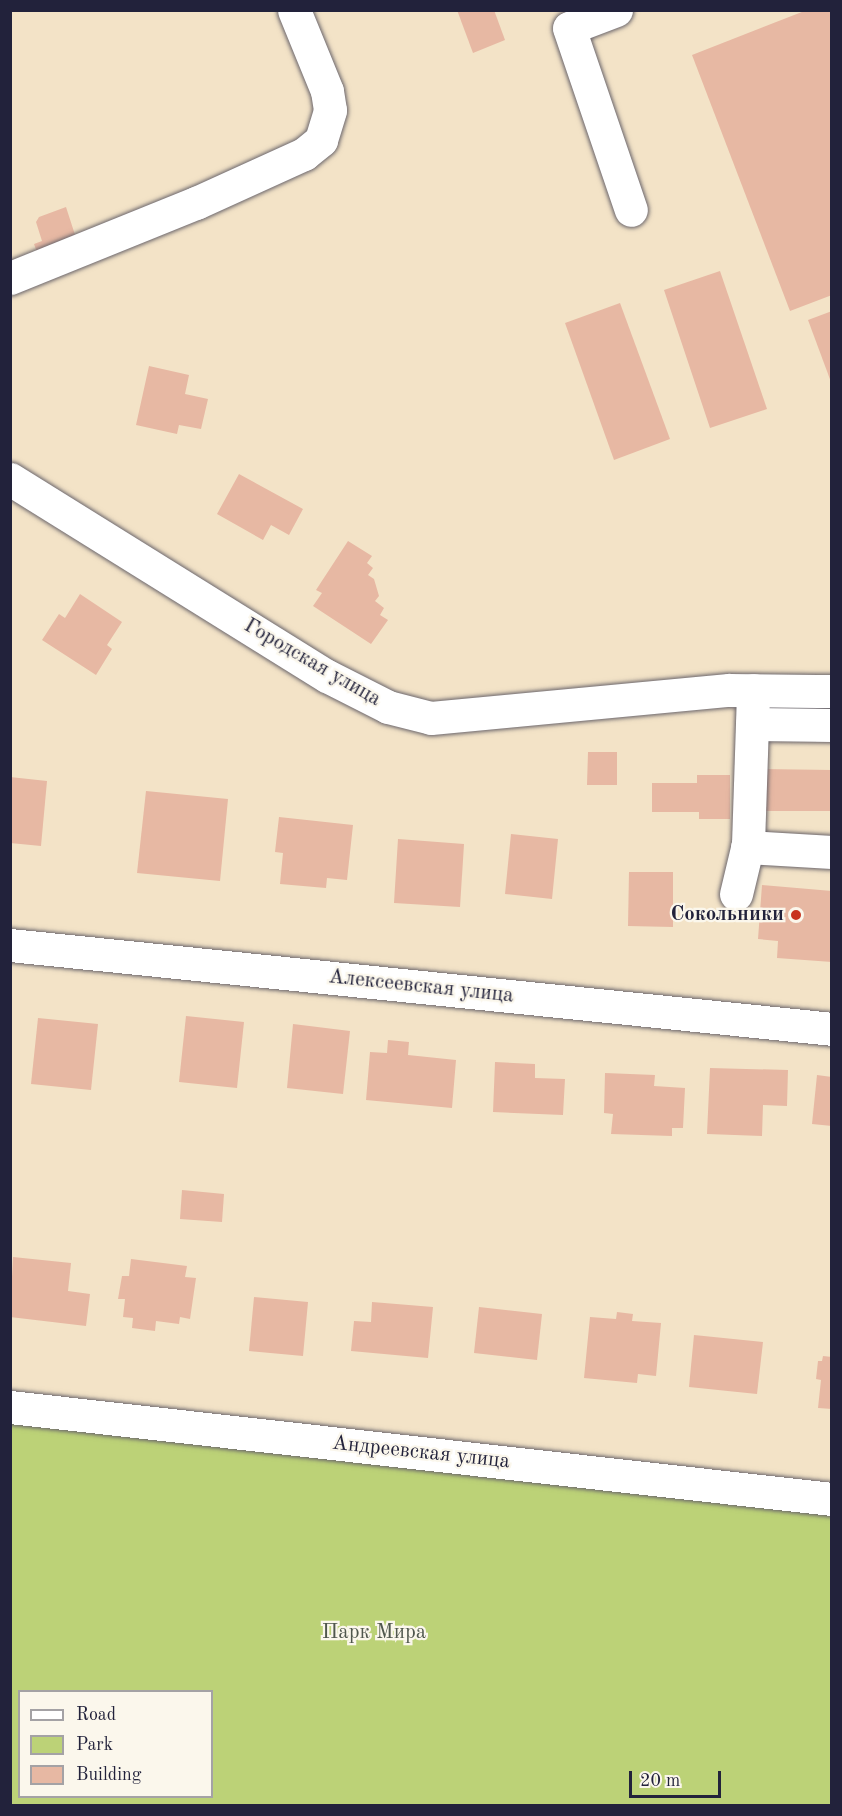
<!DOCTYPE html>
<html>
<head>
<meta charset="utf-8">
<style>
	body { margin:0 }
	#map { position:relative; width:842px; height:1816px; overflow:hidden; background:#f3e3c7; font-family:"Old Standard TT",serif }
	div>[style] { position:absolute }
	.green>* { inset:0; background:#bcd277 }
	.building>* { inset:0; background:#e7b8a3 }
	.roads { filter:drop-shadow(0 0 2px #6b666c) drop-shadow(0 0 2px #6b666c) }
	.minor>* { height:33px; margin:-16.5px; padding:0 16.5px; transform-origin:16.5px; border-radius:16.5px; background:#fff }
	.dots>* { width:16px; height:16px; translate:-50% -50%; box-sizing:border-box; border:3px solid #fbf7ec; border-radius:50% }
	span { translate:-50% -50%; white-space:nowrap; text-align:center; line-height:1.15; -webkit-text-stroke:4.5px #fbf7ec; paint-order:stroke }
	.street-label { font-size:21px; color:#22223b }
	.poi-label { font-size:21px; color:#22223b; font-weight:700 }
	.right { translate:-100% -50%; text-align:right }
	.park-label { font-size:21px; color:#50574d }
	.frame { position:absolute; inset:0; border:12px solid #22223b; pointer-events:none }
	.legend { position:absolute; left:18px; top:1690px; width:195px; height:108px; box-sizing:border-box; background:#fbf7ec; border:2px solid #a4a2a5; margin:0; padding:8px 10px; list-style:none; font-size:18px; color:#22223b }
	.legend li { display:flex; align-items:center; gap:12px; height:30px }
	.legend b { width:30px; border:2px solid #a4a2a5 }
	.scale { position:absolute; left:629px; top:1771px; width:92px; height:27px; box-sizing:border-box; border:3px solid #22223b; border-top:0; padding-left:8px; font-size:18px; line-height:21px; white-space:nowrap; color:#22223b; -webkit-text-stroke:4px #fbf7ec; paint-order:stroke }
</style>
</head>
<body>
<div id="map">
	<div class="green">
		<i style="clip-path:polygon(evenodd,11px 1421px,831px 1509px,831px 1805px,11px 1806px,11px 1421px,20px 1692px,212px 1692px,212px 1796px,20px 1796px,20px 1692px)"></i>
	</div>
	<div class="building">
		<i style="clip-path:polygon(457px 10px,494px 10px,505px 40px,473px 53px)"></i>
		<i style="clip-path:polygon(807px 10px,832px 10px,832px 295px,790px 311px,692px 55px)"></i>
		<i style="clip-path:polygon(66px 207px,77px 241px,38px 255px,34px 244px,42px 241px,36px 222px,39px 217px)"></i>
		<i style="clip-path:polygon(720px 271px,767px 409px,710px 428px,664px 290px)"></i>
		<i style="clip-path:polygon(620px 303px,670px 439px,614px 460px,565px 323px)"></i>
		<i style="clip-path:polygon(832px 311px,832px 382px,831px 382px,808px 320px)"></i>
		<i style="clip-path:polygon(149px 366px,189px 375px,185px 394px,208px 399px,201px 429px,179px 425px,177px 434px,136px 425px)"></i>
		<i style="clip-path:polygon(239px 474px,303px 509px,289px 535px,271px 525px,263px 540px,217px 514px)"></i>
		<i style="clip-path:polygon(348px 541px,372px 556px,367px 563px,373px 568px,368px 575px,374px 579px,379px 596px,375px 601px,384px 608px,380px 615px,388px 620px,371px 644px,313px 606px,322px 593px,316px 590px)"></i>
		<i style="clip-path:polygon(80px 594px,122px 622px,107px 645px,112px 649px,96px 675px,42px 640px,59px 614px,65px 618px)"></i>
		<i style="clip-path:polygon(588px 752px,617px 752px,617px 785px,587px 785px)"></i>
		<i style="clip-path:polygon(757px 769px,832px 770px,832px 811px,757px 811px)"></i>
		<i style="clip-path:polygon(697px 775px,730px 775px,730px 819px,699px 819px,699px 812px,652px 812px,652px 783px,697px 783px)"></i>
		<i style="clip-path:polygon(10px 777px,47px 781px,41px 846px,10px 843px)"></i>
		<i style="clip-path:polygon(146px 791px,228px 799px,220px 881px,137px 873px)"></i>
		<i style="clip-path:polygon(279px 817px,353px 825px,347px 880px,327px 878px,326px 888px,280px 884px,283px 853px,275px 852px)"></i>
		<i style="clip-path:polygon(511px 834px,558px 839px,552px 899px,505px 894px)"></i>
		<i style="clip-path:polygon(398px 839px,464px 844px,460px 907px,394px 903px)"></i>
		<i style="clip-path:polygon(629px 872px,673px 872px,673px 927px,628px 926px)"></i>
		<i style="clip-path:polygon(762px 885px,832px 891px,832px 962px,777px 958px,778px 941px,758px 939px)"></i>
		<i style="clip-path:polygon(186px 1016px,244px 1022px,237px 1088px,179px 1082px)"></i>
		<i style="clip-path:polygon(38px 1018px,98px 1024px,91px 1090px,31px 1084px)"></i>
		<i style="clip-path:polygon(293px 1024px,350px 1031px,343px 1094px,287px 1088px)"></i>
		<i style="clip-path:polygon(388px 1040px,409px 1042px,408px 1055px,456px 1060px,452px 1108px,366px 1100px,370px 1052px,387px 1053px)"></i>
		<i style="clip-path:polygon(495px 1062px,535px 1064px,535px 1078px,565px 1079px,563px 1115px,493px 1112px)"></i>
		<i style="clip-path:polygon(710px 1068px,788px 1070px,787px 1106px,763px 1105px,762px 1136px,707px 1134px)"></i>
		<i style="clip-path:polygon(605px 1073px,655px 1075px,654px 1086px,685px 1088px,683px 1128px,672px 1128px,672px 1136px,611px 1134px,613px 1114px,604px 1113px)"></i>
		<i style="clip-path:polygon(817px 1075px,832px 1077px,832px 1126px,812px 1124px)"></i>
		<i style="clip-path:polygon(182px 1190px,224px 1194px,222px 1222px,180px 1219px)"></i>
		<i style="clip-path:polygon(13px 1257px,71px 1263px,68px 1291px,90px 1294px,86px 1326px,10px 1317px)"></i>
		<i style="clip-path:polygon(131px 1259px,187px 1266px,185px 1277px,196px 1278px,190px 1319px,180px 1317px,179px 1324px,156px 1321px,155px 1331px,132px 1328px,133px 1318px,123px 1317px,125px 1299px,118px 1299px,122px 1276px,129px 1276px)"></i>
		<i style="clip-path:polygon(254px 1297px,308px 1302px,303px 1356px,249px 1351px)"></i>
		<i style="clip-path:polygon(372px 1302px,433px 1307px,428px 1358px,351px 1351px,354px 1321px,371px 1322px)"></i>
		<i style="clip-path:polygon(479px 1307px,542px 1314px,537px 1360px,474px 1353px)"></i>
		<i style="clip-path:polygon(617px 1312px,633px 1314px,632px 1321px,661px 1323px,656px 1376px,638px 1374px,637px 1383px,584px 1378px,590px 1317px,616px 1319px)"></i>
		<i style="clip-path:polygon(694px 1335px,763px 1342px,757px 1394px,689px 1387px)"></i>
		<i style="clip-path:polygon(823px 1356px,832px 1357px,832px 1409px,818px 1408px,821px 1380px,816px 1379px,818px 1361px,822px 1361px)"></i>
	</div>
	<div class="roads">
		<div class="minor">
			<i style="left:616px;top:10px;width:50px;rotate:159deg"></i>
			<i style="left:569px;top:28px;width:192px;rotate:71.2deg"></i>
			<i style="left:10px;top:278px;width:201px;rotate:-22deg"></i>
			<i style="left:196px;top:203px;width:119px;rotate:-24.4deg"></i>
			<i style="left:304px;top:154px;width:22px;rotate:-39deg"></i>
			<i style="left:321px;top:140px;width:31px;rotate:-73deg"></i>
			<i style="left:330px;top:110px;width:19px;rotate:-99deg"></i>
			<i style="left:327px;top:91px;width:87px;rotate:-112.2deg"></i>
			<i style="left:10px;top:479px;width:373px;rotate:31.9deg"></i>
			<i style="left:327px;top:676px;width:68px;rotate:26.9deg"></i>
			<i style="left:388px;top:707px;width:44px;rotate:14.3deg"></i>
			<i style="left:431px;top:718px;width:299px;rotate:-5.4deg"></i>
			<i style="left:729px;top:690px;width:103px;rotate:0.6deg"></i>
			<i style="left:752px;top:724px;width:80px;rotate:0.7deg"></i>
			<i style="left:747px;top:847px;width:85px;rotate:3.4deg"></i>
			<i style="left:736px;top:894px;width:51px;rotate:-76.5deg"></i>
			<i style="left:748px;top:844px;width:154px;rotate:-88.1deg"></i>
			<i style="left:10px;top:945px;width:826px;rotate:5.83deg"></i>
			<i style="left:10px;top:1407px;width:827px;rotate:6.39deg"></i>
		</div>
	</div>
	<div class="dots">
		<i style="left:796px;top:915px;background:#c8321e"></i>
	</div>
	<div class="street-label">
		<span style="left:312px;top:663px;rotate:30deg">Городская улица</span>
		<span style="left:421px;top:987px;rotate:6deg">Алексеевская улица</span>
		<span style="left:421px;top:1453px;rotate:6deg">Андреевская улица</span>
	</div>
	<div class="poi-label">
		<span class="right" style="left:784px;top:915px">Сокольники</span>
	</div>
	<div class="park-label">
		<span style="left:374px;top:1633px">Парк Мира</span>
	</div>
	<div class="frame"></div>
	<ul class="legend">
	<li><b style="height:8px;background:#fff"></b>Road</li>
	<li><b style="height:16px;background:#bcd277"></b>Park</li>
	<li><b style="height:16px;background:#e7b8a3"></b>Building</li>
	</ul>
	<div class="scale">20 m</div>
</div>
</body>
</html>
